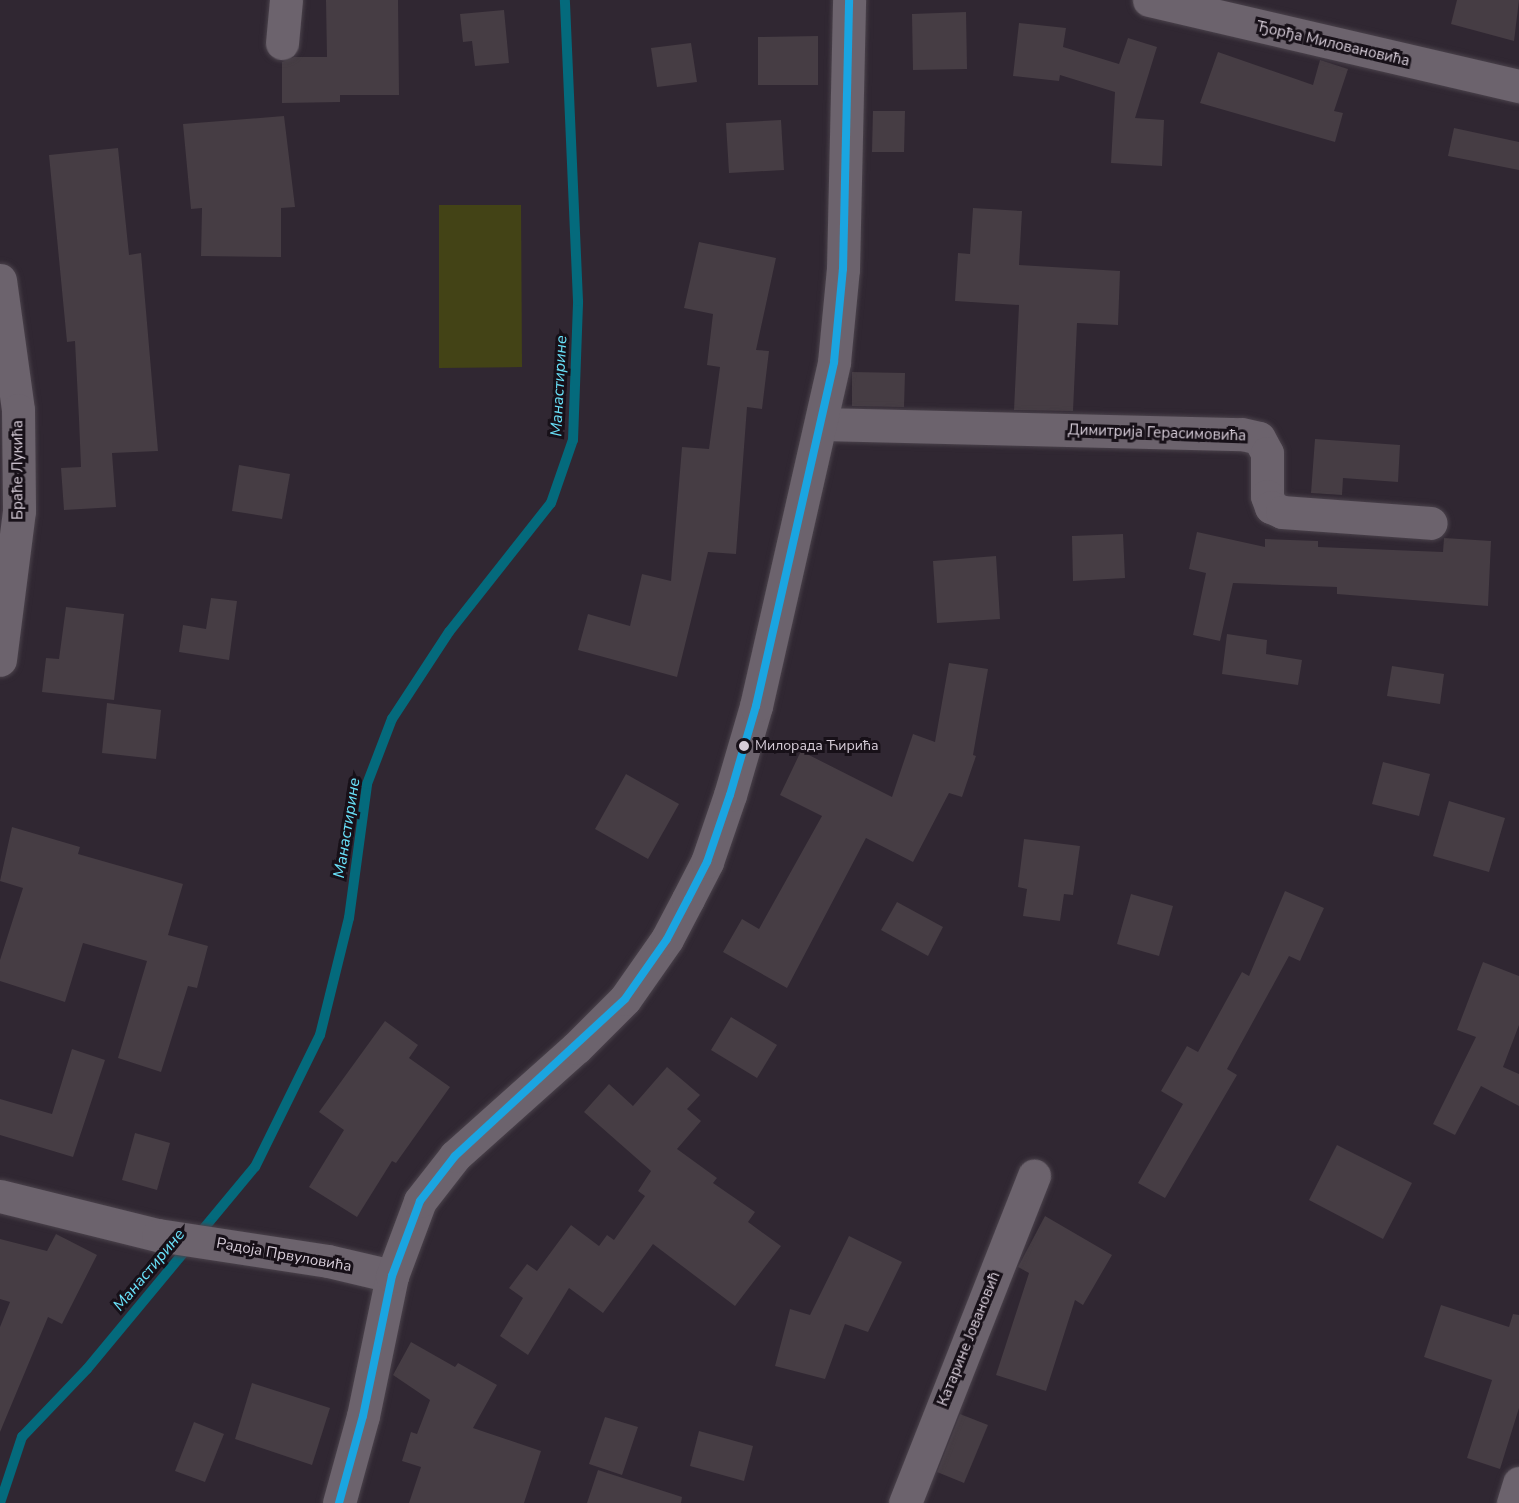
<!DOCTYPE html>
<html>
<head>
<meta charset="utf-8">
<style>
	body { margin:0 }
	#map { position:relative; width:1519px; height:1503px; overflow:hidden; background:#302732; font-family:"Nunito Sans",sans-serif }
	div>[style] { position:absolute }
	.green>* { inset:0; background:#434316 }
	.stream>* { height:10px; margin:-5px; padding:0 5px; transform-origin:5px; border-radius:5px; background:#046a7c }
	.building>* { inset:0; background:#463d44 }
	.roads { filter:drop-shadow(0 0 2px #4a424b) drop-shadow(0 0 2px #4a424b) }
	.minor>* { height:33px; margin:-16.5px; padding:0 16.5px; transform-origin:16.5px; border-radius:16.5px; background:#6c636d }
	.bus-1>* { height:8px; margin:-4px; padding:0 4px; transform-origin:4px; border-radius:4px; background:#1aa5e1 }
	.dots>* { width:16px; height:16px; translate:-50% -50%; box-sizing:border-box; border:3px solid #171018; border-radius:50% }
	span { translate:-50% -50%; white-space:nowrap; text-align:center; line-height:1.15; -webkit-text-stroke:6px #171018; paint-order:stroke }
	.bus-label { font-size:14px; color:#d7cdd9 }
	.left { translate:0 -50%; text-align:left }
	.street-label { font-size:15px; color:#d7cdd9 }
	.water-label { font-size:16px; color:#6ae3fb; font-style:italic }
</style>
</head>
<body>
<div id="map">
	<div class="green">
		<i style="clip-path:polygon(439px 205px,521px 205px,522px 367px,439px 368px)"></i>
	</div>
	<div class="stream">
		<i style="left:0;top:1503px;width:70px;rotate:-71.6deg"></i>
		<i style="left:22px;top:1437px;width:94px;rotate:-46.3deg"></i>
		<i style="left:87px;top:1369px;width:263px;rotate:-50.3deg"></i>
		<i style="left:255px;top:1167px;width:147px;rotate:-63.8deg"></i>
		<i style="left:320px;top:1035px;width:121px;rotate:-76.1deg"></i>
		<i style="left:349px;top:918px;width:135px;rotate:-82.3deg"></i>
		<i style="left:367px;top:784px;width:70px;rotate:-69deg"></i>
		<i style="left:392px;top:719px;width:104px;rotate:-56.8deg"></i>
		<i style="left:449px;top:632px;width:164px;rotate:-51.7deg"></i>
		<i style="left:551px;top:503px;width:67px;rotate:-70.8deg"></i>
		<i style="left:573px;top:440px;width:139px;rotate:-87.9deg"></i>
		<i style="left:578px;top:301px;width:301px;rotate:-92.5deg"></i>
	</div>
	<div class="building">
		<i style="clip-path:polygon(326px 0,398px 0,399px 95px,340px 95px,340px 102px,282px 103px,282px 62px,294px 57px,327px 57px)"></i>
		<i style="clip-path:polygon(1457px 0,1519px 0,1514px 41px,1451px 24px)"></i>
		<i style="clip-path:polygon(504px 10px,509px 63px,475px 66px,472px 41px,463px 42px,460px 14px)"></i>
		<i style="clip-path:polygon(966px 12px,967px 69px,913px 70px,912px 14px)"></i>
		<i style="clip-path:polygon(1019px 23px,1066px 28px,1063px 47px,1119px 64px,1128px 38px,1157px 47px,1135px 118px,1164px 120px,1162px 166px,1111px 163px,1115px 92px,1060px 75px,1059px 81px,1013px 76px)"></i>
		<i style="clip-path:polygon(818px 36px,818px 85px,758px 85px,758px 37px)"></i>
		<i style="clip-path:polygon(691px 43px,697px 82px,657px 87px,651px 48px)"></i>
		<i style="clip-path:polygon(1218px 52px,1313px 85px,1320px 60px,1348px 69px,1334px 111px,1343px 113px,1335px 142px,1200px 103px)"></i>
		<i style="clip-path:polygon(873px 111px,905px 111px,904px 152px,872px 152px)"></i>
		<i style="clip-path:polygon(284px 116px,295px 207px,281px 208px,281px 257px,201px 256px,202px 208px,191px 209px,183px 124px)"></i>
		<i style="clip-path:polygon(781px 120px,784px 170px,729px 173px,726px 123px)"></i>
		<i style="clip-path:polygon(1454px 128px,1519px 142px,1519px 170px,1448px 156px)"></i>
		<i style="clip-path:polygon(118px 148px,129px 255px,141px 253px,158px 451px,112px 453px,116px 507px,64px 510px,61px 468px,81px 467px,79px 419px,75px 341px,67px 342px,49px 155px)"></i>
		<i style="clip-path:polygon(973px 208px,1022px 211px,1019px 265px,1120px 271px,1118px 325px,1077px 323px,1073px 411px,1014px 410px,1019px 305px,955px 301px,958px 253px,970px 254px)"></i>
		<i style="clip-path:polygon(699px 242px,776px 258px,756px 350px,769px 351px,762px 409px,747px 407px,736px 554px,708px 552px,677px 677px,578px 650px,588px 614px,630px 626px,642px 574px,671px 581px,682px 447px,709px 449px,720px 367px,707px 365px,713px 314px,684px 308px)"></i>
		<i style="clip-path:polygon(852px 372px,905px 373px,904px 407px,852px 406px)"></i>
		<i style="clip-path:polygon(1315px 439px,1400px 445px,1398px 482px,1343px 478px,1342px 495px,1311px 493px)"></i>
		<i style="clip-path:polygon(239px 465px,290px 474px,282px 519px,232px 511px)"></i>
		<i style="clip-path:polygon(1197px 532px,1265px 547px,1265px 539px,1318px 541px,1318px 547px,1443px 552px,1444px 538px,1491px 541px,1488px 606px,1337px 594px,1337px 587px,1233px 583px,1220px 641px,1193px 635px,1206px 573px,1189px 569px)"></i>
		<i style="clip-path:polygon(1123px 534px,1125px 578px,1073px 581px,1072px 536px)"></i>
		<i style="clip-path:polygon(996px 556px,1000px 619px,937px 623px,933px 561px)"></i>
		<i style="clip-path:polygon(211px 598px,237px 601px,229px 660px,179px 652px,183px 625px,206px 629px)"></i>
		<i style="clip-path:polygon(66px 607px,124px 614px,114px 700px,42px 692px,46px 658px,59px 659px)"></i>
		<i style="clip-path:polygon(1227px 634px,1267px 640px,1266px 654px,1302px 660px,1298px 685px,1222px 674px)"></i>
		<i style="clip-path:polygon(949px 663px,988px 669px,973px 755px,976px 756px,962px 797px,949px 793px,913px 862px,866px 838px,787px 988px,723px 952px,742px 919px,759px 929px,822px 816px,780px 795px,801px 751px,892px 797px,913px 734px,935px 742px)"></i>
		<i style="clip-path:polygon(1392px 666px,1444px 674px,1440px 704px,1387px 696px)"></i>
		<i style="clip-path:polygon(107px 703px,161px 710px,156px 759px,102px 753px)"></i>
		<i style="clip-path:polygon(1383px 762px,1430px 774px,1419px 816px,1372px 804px)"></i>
		<i style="clip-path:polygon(626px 774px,679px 804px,648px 859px,595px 829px)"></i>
		<i style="clip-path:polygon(1449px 801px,1505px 818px,1489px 872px,1433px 856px)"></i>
		<i style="clip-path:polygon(12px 827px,80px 847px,78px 854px,183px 884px,168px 935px,208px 946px,197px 988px,188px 986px,161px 1072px,118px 1058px,147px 961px,83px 943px,65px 1002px,0 981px,0 960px,23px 888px,0 881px)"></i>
		<i style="clip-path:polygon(1024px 839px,1080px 846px,1073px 895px,1064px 894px,1060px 921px,1023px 916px,1027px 889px,1018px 887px)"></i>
		<i style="clip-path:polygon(1285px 891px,1324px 908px,1300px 961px,1289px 956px,1227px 1069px,1237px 1075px,1165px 1198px,1138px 1183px,1183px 1104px,1161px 1091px,1187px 1046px,1198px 1052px,1242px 972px,1249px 976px)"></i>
		<i style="clip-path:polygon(1131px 894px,1173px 906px,1159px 956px,1117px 944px)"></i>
		<i style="clip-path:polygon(897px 902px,943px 927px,928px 956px,881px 930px)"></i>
		<i style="clip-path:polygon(1483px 962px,1519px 976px,1519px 1025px,1503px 1067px,1519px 1074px,1519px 1106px,1481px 1086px,1455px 1135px,1433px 1124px,1476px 1037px,1457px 1030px)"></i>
		<i style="clip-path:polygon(731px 1017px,777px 1045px,757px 1078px,711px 1050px)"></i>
		<i style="clip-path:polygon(385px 1021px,418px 1045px,409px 1058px,450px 1087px,396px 1163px,392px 1161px,357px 1217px,309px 1187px,344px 1130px,319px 1112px)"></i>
		<i style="clip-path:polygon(72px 1049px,105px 1060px,73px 1157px,0 1135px,0 1099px,52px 1114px)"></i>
		<i style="clip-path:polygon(667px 1067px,700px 1095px,687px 1109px,701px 1121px,677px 1149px,717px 1178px,713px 1183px,755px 1212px,748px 1222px,781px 1246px,735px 1306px,653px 1244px,603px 1313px,569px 1288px,528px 1355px,500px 1336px,523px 1298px,509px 1288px,527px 1264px,537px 1271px,571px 1225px,599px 1246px,607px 1235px,614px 1240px,645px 1196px,638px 1191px,651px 1171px,584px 1112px,609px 1084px,633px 1106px)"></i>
		<i style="clip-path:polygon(135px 1133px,170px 1143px,157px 1190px,122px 1180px)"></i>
		<i style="clip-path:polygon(1337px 1145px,1412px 1183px,1383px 1239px,1309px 1200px)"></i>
		<i style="clip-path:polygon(1045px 1216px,1112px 1255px,1083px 1305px,1075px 1300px,1046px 1391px,996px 1375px,1029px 1273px,1018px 1267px)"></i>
		<i style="clip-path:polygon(56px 1234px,97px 1255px,62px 1324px,48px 1317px,0 1432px,0 1327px,10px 1302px,0 1299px,0 1239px,47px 1251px)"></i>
		<i style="clip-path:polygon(849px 1236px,902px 1262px,868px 1332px,845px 1324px,825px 1379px,775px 1366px,790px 1309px,810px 1315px)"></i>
		<i style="clip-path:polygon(1441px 1305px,1509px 1327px,1513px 1314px,1519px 1315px,1519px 1408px,1500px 1469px,1467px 1458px,1492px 1380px,1424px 1357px)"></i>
		<i style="clip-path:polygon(411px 1342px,455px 1367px,458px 1363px,497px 1385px,473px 1428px,541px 1451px,524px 1503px,409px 1503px,421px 1467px,402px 1461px,411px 1432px,417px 1434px,430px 1400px,393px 1375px)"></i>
		<i style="clip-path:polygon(252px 1383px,330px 1408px,312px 1465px,235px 1439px)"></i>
		<i style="clip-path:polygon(960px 1414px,988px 1425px,964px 1483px,937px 1472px)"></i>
		<i style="clip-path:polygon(605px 1417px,638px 1427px,622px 1475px,589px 1464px)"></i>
		<i style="clip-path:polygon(194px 1422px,224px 1434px,205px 1482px,175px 1471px)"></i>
		<i style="clip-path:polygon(699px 1431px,753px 1446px,744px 1481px,690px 1466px)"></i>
		<i style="clip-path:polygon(598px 1470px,682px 1497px,681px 1503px,587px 1503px)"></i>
	</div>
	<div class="roads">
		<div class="minor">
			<i style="left:1149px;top:0;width:380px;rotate:13.1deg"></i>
			<i style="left:282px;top:43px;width:43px;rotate:-84.7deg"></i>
			<i style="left:0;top:280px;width:131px;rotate:82.1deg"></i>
			<i style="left:18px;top:410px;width:101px;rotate:89.4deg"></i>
			<i style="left:19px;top:511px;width:150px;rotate:97.3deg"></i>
			<i style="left:822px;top:424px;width:420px;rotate:1.4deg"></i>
			<i style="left:1242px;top:434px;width:17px;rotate:13deg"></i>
			<i style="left:1259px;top:438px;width:17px;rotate:62deg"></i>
			<i style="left:1267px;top:453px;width:43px;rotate:90deg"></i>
			<i style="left:1267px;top:496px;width:12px;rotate:70deg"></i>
			<i style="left:1271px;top:507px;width:12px;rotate:24deg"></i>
			<i style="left:1282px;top:512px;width:149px;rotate:4.2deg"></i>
			<i style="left:0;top:1196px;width:163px;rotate:13.9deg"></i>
			<i style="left:158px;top:1235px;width:172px;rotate:8.7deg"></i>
			<i style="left:328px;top:1261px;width:66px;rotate:13.2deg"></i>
			<i style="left:339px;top:1503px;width:90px;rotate:-74.6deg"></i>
			<i style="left:363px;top:1416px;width:143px;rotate:-78.3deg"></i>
			<i style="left:392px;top:1276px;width:80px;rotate:-69.5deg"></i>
			<i style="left:420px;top:1201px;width:57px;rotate:-52.1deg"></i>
			<i style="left:455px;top:1156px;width:162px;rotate:-41.8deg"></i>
			<i style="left:576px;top:1048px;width:69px;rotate:-45deg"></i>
			<i style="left:625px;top:999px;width:73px;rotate:-55deg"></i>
			<i style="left:667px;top:939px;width:45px;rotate:-62.3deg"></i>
			<i style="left:688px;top:899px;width:42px;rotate:-62.8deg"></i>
			<i style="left:707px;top:862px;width:71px;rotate:-71.1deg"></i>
			<i style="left:730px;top:795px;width:93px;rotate:-73.7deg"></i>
			<i style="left:756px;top:706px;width:353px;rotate:-77.2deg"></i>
			<i style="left:834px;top:362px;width:93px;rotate:-84.5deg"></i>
			<i style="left:843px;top:269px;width:269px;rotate:-88.7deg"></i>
			<i style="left:905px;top:1503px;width:352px;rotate:-68.5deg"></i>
			<i style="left:1513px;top:1503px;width:21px;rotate:-73deg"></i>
		</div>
	</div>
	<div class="bus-1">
		<i style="left:339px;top:1503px;width:90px;rotate:-74.6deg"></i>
		<i style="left:363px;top:1416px;width:143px;rotate:-78.3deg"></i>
		<i style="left:392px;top:1276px;width:80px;rotate:-69.5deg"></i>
		<i style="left:420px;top:1201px;width:57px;rotate:-52.1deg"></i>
		<i style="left:455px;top:1156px;width:231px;rotate:-42.7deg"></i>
		<i style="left:625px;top:999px;width:73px;rotate:-55deg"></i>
		<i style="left:667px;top:939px;width:45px;rotate:-62.3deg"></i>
		<i style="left:688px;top:899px;width:42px;rotate:-62.8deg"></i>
		<i style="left:707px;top:862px;width:71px;rotate:-71.1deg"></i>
		<i style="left:730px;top:795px;width:93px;rotate:-73.7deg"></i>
		<i style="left:756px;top:706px;width:353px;rotate:-77.2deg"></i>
		<i style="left:834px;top:362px;width:93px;rotate:-84.5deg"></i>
		<i style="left:843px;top:269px;width:269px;rotate:-88.7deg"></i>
	</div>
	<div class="dots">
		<i style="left:744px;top:746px;background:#d7cdd9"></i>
	</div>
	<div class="bus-label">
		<span class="left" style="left:755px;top:746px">Милорада Ћирића</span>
	</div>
	<div class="street-label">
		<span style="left:1333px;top:44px;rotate:13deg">Ђорђа Миловановића</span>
		<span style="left:1157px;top:433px;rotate:2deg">Димитрија Герасимовића</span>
		<span style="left:18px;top:470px;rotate:-90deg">Браће Лукића</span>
		<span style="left:284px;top:1255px;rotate:10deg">Радоја Првуловића</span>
		<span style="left:969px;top:1339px;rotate:-68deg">Катарине Јовановић</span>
	</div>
	<div class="water-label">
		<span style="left:559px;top:386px;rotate:-87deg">Манастирине</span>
		<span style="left:347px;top:828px;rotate:-81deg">Манастирине</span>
		<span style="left:149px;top:1270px;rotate:-50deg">Манастирине</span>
	</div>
</div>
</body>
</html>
